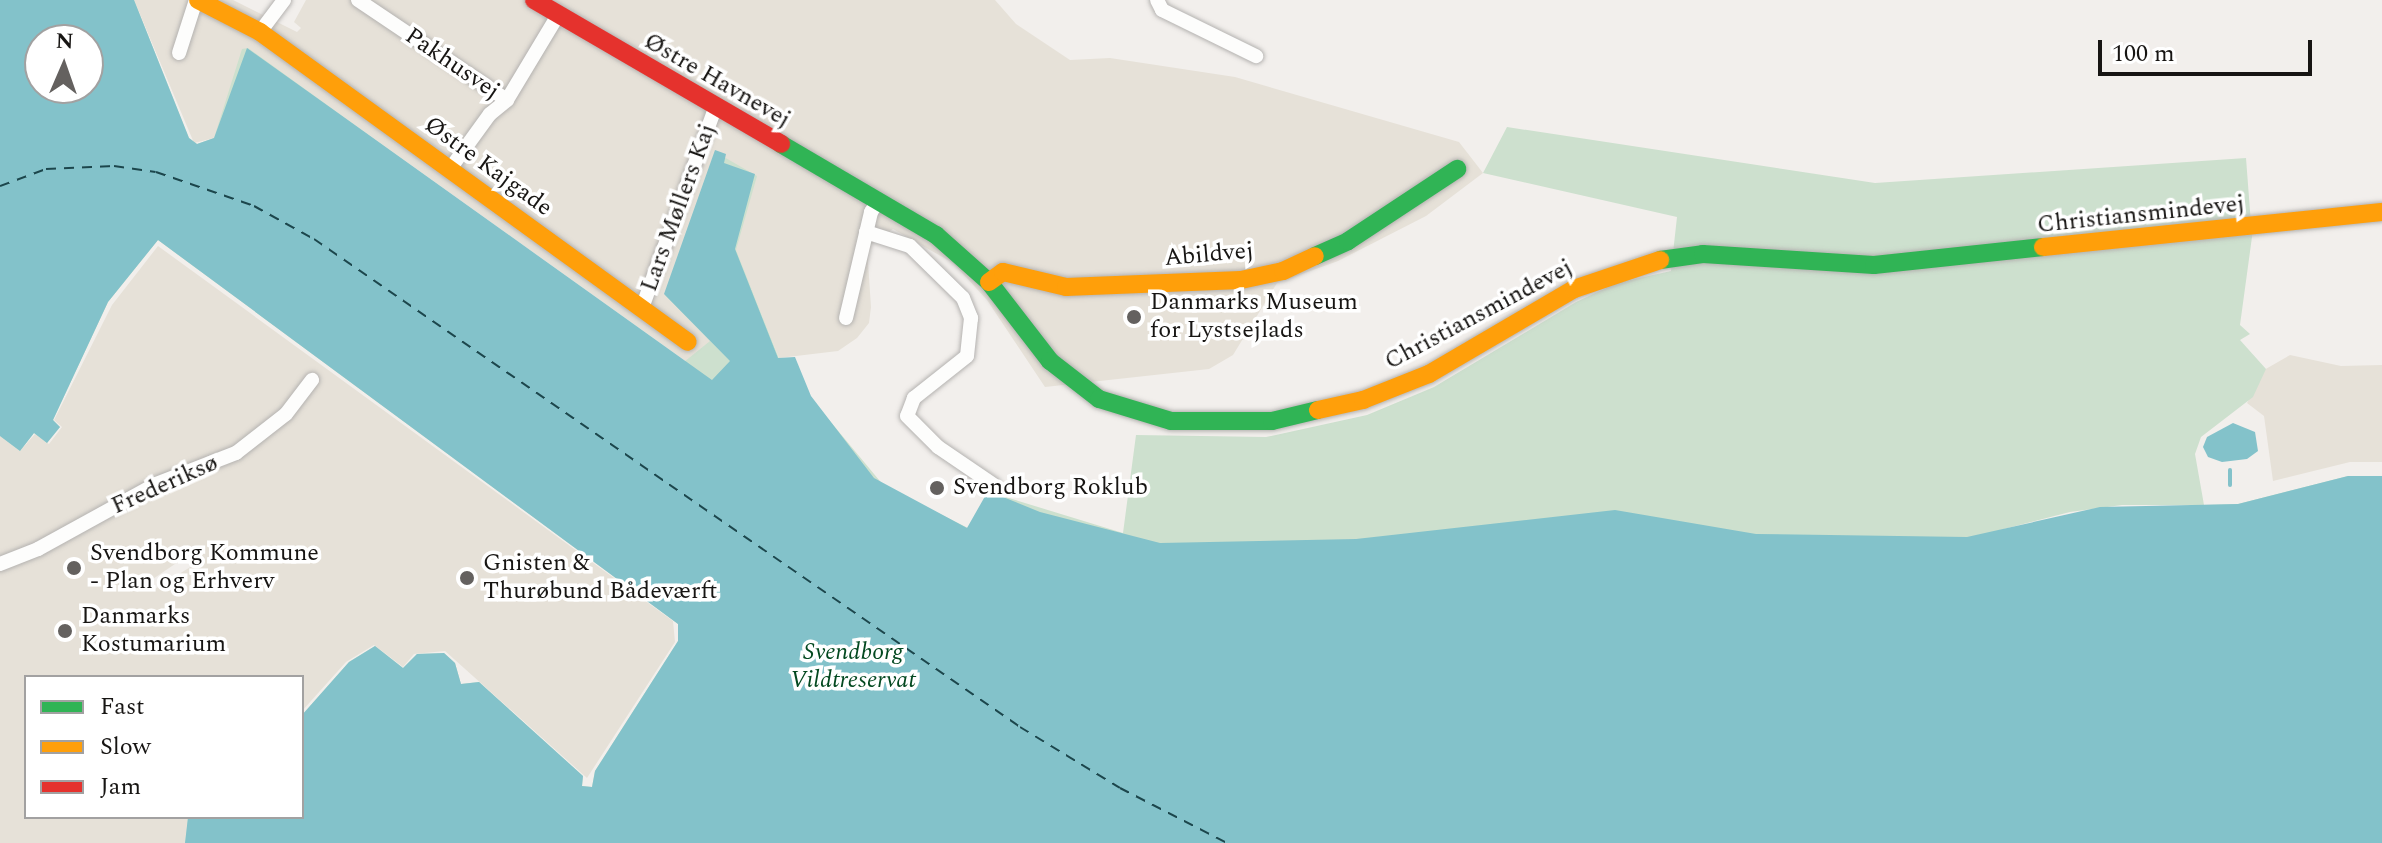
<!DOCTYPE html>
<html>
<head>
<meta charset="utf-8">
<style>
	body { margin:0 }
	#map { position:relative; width:2382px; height:843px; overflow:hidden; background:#f2efec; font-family:Spectral,serif }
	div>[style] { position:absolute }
	.built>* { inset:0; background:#e6e1d8 }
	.green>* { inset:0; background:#cde0ce }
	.water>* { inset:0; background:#83c2ca }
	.stream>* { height:4px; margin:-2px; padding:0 2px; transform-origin:2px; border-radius:2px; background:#83c2ca }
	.ferry>* { height:2px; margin-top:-1px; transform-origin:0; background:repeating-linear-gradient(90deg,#1c464c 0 10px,transparent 0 18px) }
	.roads { filter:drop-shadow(0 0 2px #b4b2b0) drop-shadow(0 0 2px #b4b2b0) }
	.street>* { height:14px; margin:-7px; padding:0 7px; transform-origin:7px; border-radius:7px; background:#fdfdfc }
	.fast>* { height:18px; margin:-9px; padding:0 9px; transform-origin:9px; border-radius:9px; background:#30b455 }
	.slow>* { height:18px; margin:-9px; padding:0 9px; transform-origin:9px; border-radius:9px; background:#ff9f0a }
	.jam>* { height:18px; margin:-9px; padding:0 9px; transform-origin:9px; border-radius:9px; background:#e5322d }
	.dots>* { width:22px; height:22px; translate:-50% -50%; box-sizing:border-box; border:4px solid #fff; border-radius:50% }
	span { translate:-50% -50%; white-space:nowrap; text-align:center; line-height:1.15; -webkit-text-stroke:7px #fff; paint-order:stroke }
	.street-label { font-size:24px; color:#171513 }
	.poi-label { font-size:24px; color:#171513 }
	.left { translate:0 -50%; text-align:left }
	.park-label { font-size:24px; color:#034920; font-style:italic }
	.legend { position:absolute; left:24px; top:675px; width:280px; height:144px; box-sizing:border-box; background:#fff; border:2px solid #a2a1a1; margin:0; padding:10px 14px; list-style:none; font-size:24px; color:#171513 }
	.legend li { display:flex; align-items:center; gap:16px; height:40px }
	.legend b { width:40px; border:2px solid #a2a1a1 }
	.north { position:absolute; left:24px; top:24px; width:80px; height:80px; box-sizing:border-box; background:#fff; border:2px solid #a2a1a1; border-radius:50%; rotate:2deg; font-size:22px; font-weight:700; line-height:32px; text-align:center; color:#171513 }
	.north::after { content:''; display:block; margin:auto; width:28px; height:36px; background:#64615f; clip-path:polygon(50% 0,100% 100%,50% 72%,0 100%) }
	.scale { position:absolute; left:2098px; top:40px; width:214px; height:36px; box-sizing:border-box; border:4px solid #171513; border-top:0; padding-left:10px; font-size:24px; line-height:28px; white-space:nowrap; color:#171513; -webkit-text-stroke:6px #fff; paint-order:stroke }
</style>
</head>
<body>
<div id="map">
	<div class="built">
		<i style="clip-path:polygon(134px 0,233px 0,297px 32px,301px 28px,294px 22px,306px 0,995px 0,1016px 24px,1070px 60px,1110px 58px,1235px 77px,1459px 142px,1483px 173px,1426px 216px,1338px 261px,1277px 283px,1233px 355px,1209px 369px,1045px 387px,987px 300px,953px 263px,893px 229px,867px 247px,871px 307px,869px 323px,857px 338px,838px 351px,779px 358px,735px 249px,723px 163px,715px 151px,730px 361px,712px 380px,247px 48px,214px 138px,194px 143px)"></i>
		<i style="clip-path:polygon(evenodd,158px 246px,673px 621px,675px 642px,587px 778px,445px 651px,414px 654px,403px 667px,374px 645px,346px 662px,302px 711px,302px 677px,26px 677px,26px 817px,188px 817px,185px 843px,0 843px,0 436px,20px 451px,35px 434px,49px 444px,62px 427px,54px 420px,112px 305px,158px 246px,194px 551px,200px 561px,155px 589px,150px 581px,194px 551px)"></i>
		<i style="clip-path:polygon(2290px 355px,2341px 366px,2382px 365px,2382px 462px,2350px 462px,2273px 481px,2264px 416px,2247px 403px,2264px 370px)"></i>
	</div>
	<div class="green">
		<i style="clip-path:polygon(evenodd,0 0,134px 0,189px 138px,197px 144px,214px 138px,242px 49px,248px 48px,684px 362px,710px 341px,665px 295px,717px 153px,757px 176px,736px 250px,780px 361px,884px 486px,968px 528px,989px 492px,1123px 533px,1136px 435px,1266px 437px,1367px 415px,1434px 387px,1576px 302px,1617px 283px,1671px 271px,1677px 217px,1483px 173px,1507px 127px,1875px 183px,2246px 158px,2252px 237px,2240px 325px,2250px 334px,2240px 340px,2266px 369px,2253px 397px,2201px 437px,2195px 454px,2204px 505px,2238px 504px,2348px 476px,2382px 476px,2382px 843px,185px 843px,188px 817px,302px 817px,302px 715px,349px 662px,375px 646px,403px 668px,417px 654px,444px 653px,455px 663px,461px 684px,479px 682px,583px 776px,582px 786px,592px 787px,595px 771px,678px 641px,678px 624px,158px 240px,108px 302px,53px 420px,60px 427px,47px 443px,34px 433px,20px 451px,0 436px,0 0,40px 40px,88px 40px,88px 88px,40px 88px,40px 40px,0 0,2122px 505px,2195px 505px,2000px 530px,2070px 512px,2122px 505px)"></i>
	</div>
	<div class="water">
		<i style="clip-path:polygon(evenodd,0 0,134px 0,189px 138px,197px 144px,214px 138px,247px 48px,712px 380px,730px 361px,664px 294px,715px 150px,726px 154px,724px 163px,755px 174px,735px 249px,778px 358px,795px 357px,811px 396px,874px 478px,967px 528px,988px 491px,1040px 512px,1160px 543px,1356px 539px,1615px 510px,1756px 534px,1967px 537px,2100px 507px,2238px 504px,2348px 476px,2382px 476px,2382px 843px,185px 843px,188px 817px,302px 817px,302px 715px,349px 662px,375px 646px,403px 668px,417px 654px,444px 653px,455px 663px,461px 684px,479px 682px,583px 776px,582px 786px,592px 787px,595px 771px,678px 641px,678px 624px,158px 240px,108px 302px,53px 420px,60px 427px,47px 443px,34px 433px,20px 451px,0 436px,0 0,40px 40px,88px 40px,88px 88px,40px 88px,40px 40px)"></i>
		<i style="clip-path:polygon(2233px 423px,2255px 432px,2258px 451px,2247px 459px,2222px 462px,2208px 457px,2203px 447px,2207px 437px)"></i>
	</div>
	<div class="stream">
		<i style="left:2230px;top:470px;width:15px;rotate:90deg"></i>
	</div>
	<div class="ferry">
		<i style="left:0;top:186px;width:49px;rotate:-20.3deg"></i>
		<i style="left:46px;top:169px;width:68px;rotate:-2.5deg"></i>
		<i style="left:114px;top:166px;width:42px;rotate:8.1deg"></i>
		<i style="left:156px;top:172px;width:104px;rotate:19.1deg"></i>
		<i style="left:254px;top:206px;width:68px;rotate:28.8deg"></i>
		<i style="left:314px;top:239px;width:858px;rotate:34.65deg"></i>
		<i style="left:1020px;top:727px;width:117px;rotate:31.4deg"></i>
		<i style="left:1120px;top:788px;width:120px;rotate:27.2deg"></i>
	</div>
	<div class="roads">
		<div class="street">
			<i style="left:358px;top:0;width:179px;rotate:33.9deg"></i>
			<i style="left:1157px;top:0;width:11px;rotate:63deg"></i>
			<i style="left:1162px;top:10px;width:105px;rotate:26.1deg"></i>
			<i style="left:260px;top:32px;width:40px;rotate:-53deg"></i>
			<i style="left:179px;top:53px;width:56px;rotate:-72.2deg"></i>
			<i style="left:450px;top:169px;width:68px;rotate:-54deg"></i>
			<i style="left:490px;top:114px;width:22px;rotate:-39deg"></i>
			<i style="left:507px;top:100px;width:99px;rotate:-59deg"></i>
			<i style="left:866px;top:232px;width:46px;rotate:17.7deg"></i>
			<i style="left:910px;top:246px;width:74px;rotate:44.5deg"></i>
			<i style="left:963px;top:298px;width:22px;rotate:68deg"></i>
			<i style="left:971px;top:318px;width:38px;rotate:96deg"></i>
			<i style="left:967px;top:356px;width:68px;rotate:141.6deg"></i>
			<i style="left:914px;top:398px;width:19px;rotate:111deg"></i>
			<i style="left:907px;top:416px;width:44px;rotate:45deg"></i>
			<i style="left:938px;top:447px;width:68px;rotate:34.2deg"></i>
			<i style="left:642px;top:308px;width:212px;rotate:-69.9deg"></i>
			<i style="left:846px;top:318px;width:109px;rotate:-76.7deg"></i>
			<i style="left:871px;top:212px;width:14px;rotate:-56deg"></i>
			<i style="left:0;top:564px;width:41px;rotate:-21.5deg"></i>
			<i style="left:38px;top:549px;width:135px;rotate:-28.8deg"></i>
			<i style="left:156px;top:484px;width:86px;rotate:-21.2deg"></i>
			<i style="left:236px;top:453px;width:63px;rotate:-38deg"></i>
			<i style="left:286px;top:414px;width:43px;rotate:-52.6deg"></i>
		</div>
		<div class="fast">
			<i style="left:781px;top:144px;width:180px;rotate:30.4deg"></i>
			<i style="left:936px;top:235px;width:71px;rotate:41.6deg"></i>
			<i style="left:989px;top:282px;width:100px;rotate:52.3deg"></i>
			<i style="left:1050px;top:361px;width:62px;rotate:37.8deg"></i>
			<i style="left:1099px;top:399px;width:75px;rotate:17deg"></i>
			<i style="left:1171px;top:421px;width:101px"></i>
			<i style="left:1272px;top:421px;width:47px;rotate:-13.4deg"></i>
			<i style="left:1315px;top:256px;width:36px;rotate:-24deg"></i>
			<i style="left:1348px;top:241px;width:131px;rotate:-33.4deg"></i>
			<i style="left:1660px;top:260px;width:43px;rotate:-7.9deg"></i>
			<i style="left:1703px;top:254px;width:171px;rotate:3.7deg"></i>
			<i style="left:1874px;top:265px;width:170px;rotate:-6.1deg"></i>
		</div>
		<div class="slow">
			<i style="left:198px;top:0;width:70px;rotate:27.3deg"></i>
			<i style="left:260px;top:32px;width:528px;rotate:35.92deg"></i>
			<i style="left:2043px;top:247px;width:341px;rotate:-5.9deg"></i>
			<i style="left:989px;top:282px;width:17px;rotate:-36deg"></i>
			<i style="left:1003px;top:272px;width:65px;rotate:13.4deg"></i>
			<i style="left:1066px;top:287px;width:175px;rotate:-2.3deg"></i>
			<i style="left:1241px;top:280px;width:43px;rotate:-12.1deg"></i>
			<i style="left:1283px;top:271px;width:35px;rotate:-25deg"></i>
			<i style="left:1318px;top:410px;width:46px;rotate:-12.5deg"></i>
			<i style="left:1363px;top:400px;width:71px;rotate:-21.5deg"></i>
			<i style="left:1429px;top:374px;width:168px;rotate:-30.4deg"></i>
			<i style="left:1574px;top:289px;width:91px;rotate:-18.6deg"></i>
		</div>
		<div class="jam">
			<i style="left:534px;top:0;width:286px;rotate:30.2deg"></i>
		</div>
	</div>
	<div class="dots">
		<i style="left:1134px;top:317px;background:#64615f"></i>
		<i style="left:937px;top:488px;background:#64615f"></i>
		<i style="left:74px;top:568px;background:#64615f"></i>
		<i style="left:467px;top:578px;background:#64615f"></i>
		<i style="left:65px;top:631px;background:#64615f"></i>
	</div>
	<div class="street-label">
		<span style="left:452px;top:64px;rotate:34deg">Pakhusvej</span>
		<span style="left:717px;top:81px;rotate:30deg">Østre Havnevej</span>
		<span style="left:488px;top:167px;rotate:36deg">Østre Kajgade</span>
		<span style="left:679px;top:208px;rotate:-70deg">Lars Møllers Kaj</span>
		<span style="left:2141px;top:215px;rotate:-6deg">Christiansmindevej</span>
		<span style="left:1209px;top:255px;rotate:-5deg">Abildvej</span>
		<span style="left:1479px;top:315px;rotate:-28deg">Christiansmindevej</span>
		<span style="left:165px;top:485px;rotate:-24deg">Frederiksø</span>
	</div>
	<div class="poi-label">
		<span class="left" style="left:1150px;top:317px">Danmarks Museum<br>for Lystsejlads</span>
		<span class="left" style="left:953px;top:488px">Svendborg Roklub</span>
		<span class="left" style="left:90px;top:568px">Svendborg Kommune<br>- Plan og Erhverv</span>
		<span class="left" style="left:483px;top:578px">Gnisten &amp;<br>Thurøbund Bådeværft</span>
		<span class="left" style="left:81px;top:631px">Danmarks<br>Kostumarium</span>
	</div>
	<div class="park-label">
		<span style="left:853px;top:667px">Svendborg<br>Vildtreservat</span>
	</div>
	<ul class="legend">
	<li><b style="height:10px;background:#30b455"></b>Fast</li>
	<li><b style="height:10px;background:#ff9f0a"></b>Slow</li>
	<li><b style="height:10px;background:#e5322d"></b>Jam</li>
	</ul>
	<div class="north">N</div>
	<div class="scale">100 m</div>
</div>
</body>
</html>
